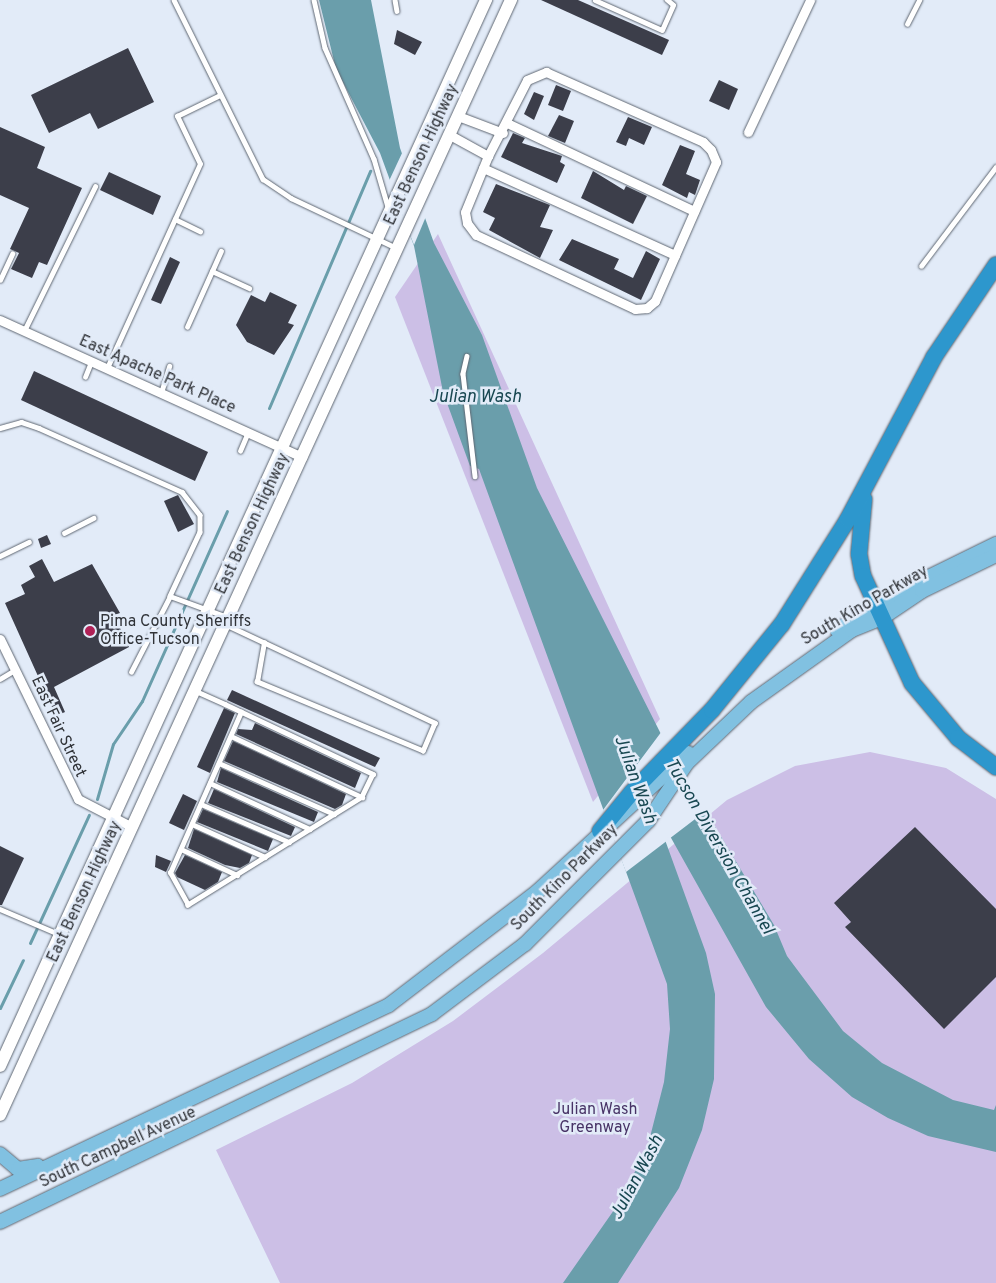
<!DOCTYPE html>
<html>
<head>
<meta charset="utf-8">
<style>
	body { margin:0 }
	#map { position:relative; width:996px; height:1283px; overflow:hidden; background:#e2ebf8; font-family:Overpass,sans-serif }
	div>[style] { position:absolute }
	.green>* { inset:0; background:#ccbfe6 }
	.water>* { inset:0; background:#6a9eab }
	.pier>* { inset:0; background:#e2ebf8 }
	.stream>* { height:3px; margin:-1.5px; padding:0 1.5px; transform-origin:1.5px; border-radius:1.5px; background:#6a9eab }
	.building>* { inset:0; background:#3c3e4a }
	.roads { filter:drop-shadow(0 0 1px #5f6772) drop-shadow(0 0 1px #5f6772) }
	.service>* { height:4.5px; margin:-2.25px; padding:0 2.25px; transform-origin:2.25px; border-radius:2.25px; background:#fff }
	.minor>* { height:9px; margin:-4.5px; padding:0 4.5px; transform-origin:4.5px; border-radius:4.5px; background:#fff }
	.secondary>* { height:12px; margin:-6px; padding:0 6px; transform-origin:6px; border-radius:6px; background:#fff }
	.primary>* { height:14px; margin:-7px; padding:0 7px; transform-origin:7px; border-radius:7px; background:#81c1e1 }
	.motorway>* { height:16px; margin:-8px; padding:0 8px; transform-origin:8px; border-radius:8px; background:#2d97cd }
	.dots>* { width:14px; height:14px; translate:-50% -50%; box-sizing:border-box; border:2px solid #e2ebf8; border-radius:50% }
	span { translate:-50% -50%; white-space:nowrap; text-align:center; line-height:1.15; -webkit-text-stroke:5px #e2ebf8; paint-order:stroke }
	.street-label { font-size:16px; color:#303338 }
	.poi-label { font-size:16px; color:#303338 }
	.left { translate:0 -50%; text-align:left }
	.park-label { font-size:16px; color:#473366 }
	.water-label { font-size:18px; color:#184751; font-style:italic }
</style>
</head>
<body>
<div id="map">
	<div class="green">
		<i style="clip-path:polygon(438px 234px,660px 719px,593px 802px,395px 297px)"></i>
		<i style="clip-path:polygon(870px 752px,946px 768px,996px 799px,996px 1283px,280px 1283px,216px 1150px,352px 1083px,453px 1021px,543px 953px,727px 800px,795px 766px)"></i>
	</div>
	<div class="water">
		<i style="clip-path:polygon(319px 0,371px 0,400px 148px,434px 243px,482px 335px,537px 488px,668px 748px,774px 925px,787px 956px,843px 1031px,882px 1063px,953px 1100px,994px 1110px,996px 1105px,996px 1152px,928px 1136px,888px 1118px,852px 1097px,809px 1059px,766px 1007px,652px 804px,706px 953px,715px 994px,714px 1079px,702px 1130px,679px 1188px,618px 1283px,563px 1283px,621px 1200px,648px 1145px,664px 1082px,670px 1029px,667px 984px,479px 469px,470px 466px,443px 392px,414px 246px,380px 153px,336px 69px)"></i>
	</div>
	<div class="pier">
		<i style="clip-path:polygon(403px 151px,427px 214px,414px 245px,389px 181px)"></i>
		<i style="clip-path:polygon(662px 731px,707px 810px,669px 839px,665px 832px,668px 840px,626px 872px,603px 810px)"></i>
	</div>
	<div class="stream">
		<i style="left:269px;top:408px;width:258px;rotate:-66.9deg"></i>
		<i style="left:97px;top:799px;width:57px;rotate:-73.8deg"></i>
		<i style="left:113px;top:744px;width:52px;rotate:-56deg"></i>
		<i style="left:142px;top:701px;width:208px;rotate:-65.9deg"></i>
		<i style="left:30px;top:943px;width:141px;rotate:-65.3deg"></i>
		<i style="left:0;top:1008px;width:53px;rotate:-64.4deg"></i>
	</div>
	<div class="building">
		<i style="clip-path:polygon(541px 0,578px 0,669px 40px,662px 55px)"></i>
		<i style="clip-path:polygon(397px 30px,422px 42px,415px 55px,394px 44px)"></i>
		<i style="clip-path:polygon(128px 48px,154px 102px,98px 129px,90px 113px,49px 133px,31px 95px)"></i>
		<i style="clip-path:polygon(719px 80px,738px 89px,729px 110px,709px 101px)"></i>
		<i style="clip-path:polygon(556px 85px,571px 91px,563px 111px,548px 105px)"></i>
		<i style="clip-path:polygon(534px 92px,544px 96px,534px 120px,524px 114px)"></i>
		<i style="clip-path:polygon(559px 115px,574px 121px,565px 143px,548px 136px)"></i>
		<i style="clip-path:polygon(628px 117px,652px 127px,644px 145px,629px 138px,626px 146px,616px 142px)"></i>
		<i style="clip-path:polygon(0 127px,45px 147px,37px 168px,82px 188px,47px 265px,39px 262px,32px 278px,11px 269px,19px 253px,10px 249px,29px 208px,0 195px)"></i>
		<i style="clip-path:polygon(513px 133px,525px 138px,522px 143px,562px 156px,560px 162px,565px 165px,557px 183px,501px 157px)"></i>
		<i style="clip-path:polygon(680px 145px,695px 151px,686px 174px,700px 180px,695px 195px,689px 192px,687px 198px,662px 185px)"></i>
		<i style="clip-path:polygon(593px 171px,624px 190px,626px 186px,647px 196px,633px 224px,581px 198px)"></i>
		<i style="clip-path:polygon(109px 172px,161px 196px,153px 215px,100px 190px)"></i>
		<i style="clip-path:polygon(496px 184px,550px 205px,540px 227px,553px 230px,540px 258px,489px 230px,495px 218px,483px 212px)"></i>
		<i style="clip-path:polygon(572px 239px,619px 259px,614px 269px,633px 278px,646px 251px,660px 259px,641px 300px,559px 260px)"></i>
		<i style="clip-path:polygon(170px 257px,180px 262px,161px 304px,151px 300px)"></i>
		<i style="clip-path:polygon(270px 292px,297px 305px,288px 323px,294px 325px,274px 355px,247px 342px,236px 325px,251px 295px,265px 302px)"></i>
		<i style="clip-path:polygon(34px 371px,208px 452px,195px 481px,21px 400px)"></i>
		<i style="clip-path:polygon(178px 495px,194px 524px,178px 532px,164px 501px)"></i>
		<i style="clip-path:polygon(47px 535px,51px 544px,41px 548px,38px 539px)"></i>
		<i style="clip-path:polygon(42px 559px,54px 582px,92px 564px,120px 613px,114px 615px,129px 647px,54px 687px,65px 712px,56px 716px,5px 603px,25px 594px,21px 585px,35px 577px,29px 566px)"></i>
		<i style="clip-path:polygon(232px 690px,380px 758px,375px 767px,227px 700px)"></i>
		<i style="clip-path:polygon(224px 708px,235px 713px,210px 773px,197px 767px)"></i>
		<i style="clip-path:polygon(255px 723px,361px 773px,355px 788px,236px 734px,238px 729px,252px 730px)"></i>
		<i style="clip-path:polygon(233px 741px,346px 794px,342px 805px,335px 809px,224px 761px)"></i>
		<i style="clip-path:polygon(221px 768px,318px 812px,314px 822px,217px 782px)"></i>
		<i style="clip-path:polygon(214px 789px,295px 827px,291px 836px,208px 803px)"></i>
		<i style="clip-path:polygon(183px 794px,197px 801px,184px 830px,169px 823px)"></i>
		<i style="clip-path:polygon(203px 809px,273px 839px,268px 851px,197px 822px)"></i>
		<i style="clip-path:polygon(915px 827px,996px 909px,996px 977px,944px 1029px,845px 927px,851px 922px,834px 903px)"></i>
		<i style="clip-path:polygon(194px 829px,252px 855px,249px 863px,240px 868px,225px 865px,188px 848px)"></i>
		<i style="clip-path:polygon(0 846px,24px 858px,2px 905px,0 905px)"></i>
		<i style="clip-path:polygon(156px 855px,171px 861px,166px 872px,155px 867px)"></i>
		<i style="clip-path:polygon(185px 855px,222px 872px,218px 882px,205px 890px,177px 877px,175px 873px)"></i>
	</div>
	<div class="roads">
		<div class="service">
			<i style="left:174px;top:0;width:200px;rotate:63.6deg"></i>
			<i style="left:263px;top:179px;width:34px;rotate:34deg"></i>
			<i style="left:291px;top:198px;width:117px;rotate:25.3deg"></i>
			<i style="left:314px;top:0;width:49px;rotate:77.1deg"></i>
			<i style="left:325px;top:48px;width:121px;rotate:66.2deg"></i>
			<i style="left:374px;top:159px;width:50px;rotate:73.7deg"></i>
			<i style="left:395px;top:0;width:11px;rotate:80deg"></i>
			<i style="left:595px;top:0;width:73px;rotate:24.1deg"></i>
			<i style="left:662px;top:30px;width:27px;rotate:-66deg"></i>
			<i style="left:673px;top:5px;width:8px;rotate:-140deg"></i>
			<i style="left:907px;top:24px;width:27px;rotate:-63deg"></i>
			<i style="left:175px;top:219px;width:28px;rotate:26deg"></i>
			<i style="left:921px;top:266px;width:124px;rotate:-52.9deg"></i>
			<i style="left:212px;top:271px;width:41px;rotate:24.7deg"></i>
			<i style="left:0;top:280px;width:29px;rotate:-65deg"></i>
			<i style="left:187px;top:327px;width:83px;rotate:-65.9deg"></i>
			<i style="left:24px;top:331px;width:161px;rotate:-63.8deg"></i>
			<i style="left:467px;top:356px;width:18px;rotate:103deg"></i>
			<i style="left:463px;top:374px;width:103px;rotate:83.3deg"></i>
			<i style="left:107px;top:368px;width:224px;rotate:-65.5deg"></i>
			<i style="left:200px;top:164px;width:53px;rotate:-115.6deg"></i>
			<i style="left:177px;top:116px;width:48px;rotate:-26deg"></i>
			<i style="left:85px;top:377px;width:16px;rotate:-68deg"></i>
			<i style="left:161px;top:393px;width:28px;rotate:-73deg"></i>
			<i style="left:0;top:428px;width:22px;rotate:-16deg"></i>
			<i style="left:21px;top:422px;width:19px;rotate:18deg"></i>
			<i style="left:39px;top:428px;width:157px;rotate:24.1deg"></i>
			<i style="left:182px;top:492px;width:29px;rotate:52deg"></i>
			<i style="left:200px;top:515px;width:17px;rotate:90deg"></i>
			<i style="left:200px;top:532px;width:71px;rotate:115.1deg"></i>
			<i style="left:170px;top:596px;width:61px;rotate:20.2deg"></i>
			<i style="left:240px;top:451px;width:21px;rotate:-67deg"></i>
			<i style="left:64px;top:533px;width:33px;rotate:-27deg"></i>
			<i style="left:0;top:556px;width:32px;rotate:-26deg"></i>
			<i style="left:227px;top:625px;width:230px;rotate:25.2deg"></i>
			<i style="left:435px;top:723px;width:30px;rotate:113deg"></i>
			<i style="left:423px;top:751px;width:180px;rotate:-157.4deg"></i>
			<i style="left:257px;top:682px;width:40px;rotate:-80deg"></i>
			<i style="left:131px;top:672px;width:85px;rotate:-62.8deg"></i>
			<i style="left:0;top:679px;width:17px;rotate:-31deg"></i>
			<i style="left:196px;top:691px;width:32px;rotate:24deg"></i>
			<i style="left:225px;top:704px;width:164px;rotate:25.3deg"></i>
			<i style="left:373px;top:774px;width:25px;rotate:116deg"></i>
			<i style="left:362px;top:797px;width:205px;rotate:148.2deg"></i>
			<i style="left:188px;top:905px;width:37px;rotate:-119deg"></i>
			<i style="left:170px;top:873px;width:176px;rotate:-66.2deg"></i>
			<i style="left:231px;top:736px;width:145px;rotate:25deg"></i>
			<i style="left:219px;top:763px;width:126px;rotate:23.9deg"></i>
			<i style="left:210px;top:783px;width:110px;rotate:24.7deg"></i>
			<i style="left:201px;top:804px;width:96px;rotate:23.4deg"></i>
			<i style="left:192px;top:824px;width:80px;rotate:24.3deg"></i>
			<i style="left:181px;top:849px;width:62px;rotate:24.9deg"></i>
			<i style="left:0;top:909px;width:64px;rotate:23deg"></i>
		</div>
		<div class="minor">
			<i style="left:546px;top:72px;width:172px;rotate:24deg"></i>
			<i style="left:703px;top:142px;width:11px;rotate:45deg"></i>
			<i style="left:711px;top:150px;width:13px;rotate:67deg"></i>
			<i style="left:716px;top:162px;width:152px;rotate:113.7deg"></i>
			<i style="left:655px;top:301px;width:11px;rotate:139deg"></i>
			<i style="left:647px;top:308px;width:12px;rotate:175deg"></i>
			<i style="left:635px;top:309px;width:175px;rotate:-155deg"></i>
			<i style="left:476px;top:235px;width:15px;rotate:-127deg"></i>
			<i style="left:467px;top:223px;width:11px;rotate:-100deg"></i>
			<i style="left:465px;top:212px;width:61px;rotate:-67.7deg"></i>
			<i style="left:488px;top:156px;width:85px;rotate:-62.8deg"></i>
			<i style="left:527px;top:80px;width:21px;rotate:-23deg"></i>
			<i style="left:458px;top:116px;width:48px;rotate:20.7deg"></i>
			<i style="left:507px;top:123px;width:207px;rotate:25.2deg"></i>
			<i style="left:748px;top:132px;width:146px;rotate:-64.8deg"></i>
			<i style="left:448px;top:134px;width:46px;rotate:28.8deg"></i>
			<i style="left:483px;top:168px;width:211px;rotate:24.4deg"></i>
			<i style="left:0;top:320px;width:332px;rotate:24.4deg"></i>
			<i style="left:0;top:639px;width:178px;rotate:64deg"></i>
			<i style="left:78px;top:799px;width:61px;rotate:27.4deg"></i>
		</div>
		<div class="secondary">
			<i style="left:0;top:1066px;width:1172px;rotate:-65.49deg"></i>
			<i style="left:0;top:1115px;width:1227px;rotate:-65.38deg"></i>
		</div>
		<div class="primary">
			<i style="left:837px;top:630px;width:76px;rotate:-31.6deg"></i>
			<i style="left:902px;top:590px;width:105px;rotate:-26.1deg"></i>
			<i style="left:0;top:1154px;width:23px;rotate:40deg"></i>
			<i style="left:18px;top:1169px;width:20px;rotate:-9deg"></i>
			<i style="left:0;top:1189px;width:430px;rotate:-25.3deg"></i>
			<i style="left:389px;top:1005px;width:188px;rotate:-37.4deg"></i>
			<i style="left:538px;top:891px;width:204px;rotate:-42.6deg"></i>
			<i style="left:0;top:1222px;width:479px;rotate:-25.7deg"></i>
			<i style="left:432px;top:1014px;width:116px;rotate:-37deg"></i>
			<i style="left:525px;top:944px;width:174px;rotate:-45deg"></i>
			<i style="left:648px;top:821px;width:70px;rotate:-56.1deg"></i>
			<i style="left:687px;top:763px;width:88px;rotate:-43.6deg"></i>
			<i style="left:751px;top:702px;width:124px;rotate:-35.5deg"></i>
			<i style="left:852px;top:630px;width:32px;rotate:-22deg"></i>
			<i style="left:882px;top:618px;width:48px;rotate:-34deg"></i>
			<i style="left:922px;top:591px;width:82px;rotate:-25.9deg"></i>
		</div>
		<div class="motorway">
			<i style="left:864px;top:499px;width:55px;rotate:95.2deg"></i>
			<i style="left:859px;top:554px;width:22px;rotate:80deg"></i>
			<i style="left:863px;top:576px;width:118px;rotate:65.4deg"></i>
			<i style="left:912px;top:683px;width:72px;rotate:50.1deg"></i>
			<i style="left:958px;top:738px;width:48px;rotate:37.3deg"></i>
			<i style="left:600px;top:831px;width:50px;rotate:-50.6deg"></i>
			<i style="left:632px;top:792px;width:115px;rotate:-45.7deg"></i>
			<i style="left:712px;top:710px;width:111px;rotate:-50.9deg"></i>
			<i style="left:782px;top:624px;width:124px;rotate:-57.8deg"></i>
			<i style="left:848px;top:519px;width:183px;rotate:-62deg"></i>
			<i style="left:934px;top:357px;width:111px;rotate:-56deg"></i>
		</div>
	</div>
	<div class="dots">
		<i style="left:90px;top:631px;background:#b02156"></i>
	</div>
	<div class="street-label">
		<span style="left:422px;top:155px;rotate:-65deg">East Benson Highway</span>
		<span style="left:157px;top:375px;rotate:24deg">East Apache Park Place</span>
		<span style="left:253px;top:524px;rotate:-65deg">East Benson Highway</span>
		<span style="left:865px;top:606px;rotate:-30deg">South Kino Parkway</span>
		<span style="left:58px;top:727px;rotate:65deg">East Fair Street</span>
		<span style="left:565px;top:878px;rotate:-45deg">South Kino Parkway</span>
		<span style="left:85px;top:892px;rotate:-65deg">East Benson Highway</span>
		<span style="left:118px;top:1148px;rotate:-25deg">South Campbell Avenue</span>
	</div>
	<div class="poi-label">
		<span class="left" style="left:100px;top:631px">Pima County Sheriffs<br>Office-Tucson</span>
	</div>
	<div class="park-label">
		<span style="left:595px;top:1119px">Julian Wash<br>Greenway</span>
	</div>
	<div class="water-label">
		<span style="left:475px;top:398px">Julian Wash</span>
		<span style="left:634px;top:780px;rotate:70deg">Julian Wash</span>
		<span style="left:718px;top:847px;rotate:60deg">Tucson Diversion Channel</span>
		<span style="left:638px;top:1178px;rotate:-62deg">Julian Wash</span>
	</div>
</div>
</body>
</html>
